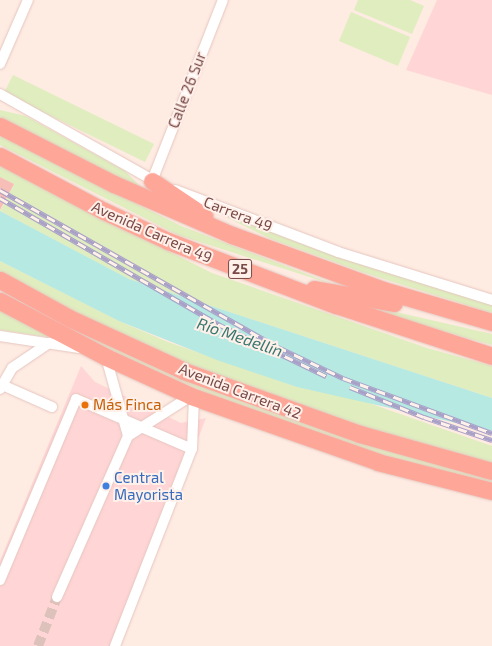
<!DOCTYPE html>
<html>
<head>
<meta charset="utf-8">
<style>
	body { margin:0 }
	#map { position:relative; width:492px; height:646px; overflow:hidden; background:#feebe2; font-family:"Exo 2",sans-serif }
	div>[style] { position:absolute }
	.commercial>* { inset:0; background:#ffd5d5 }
	.green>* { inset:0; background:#dfedbf }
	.water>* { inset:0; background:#b5e9e1 }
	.building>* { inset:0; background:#f6beb7 }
	.minor-tunnel>* { height:10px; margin-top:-5px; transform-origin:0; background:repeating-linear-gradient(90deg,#dcc2bb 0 10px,transparent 0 15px) }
	.roads { filter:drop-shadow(0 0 1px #e5c6bf) drop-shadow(0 0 1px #e5c6bf) }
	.minor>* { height:10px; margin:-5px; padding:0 5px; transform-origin:5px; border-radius:5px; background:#fff }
	.trunk>* { height:17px; margin:-8.5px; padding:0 8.5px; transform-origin:8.5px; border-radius:8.5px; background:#fea798 }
	.rail>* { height:4.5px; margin-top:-2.25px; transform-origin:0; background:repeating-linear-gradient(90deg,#fff0ea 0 9px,#a9a0c8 0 18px); box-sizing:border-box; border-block:1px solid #a9a0c8 }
	.dots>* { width:11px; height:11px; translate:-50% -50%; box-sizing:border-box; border:2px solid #fff0ea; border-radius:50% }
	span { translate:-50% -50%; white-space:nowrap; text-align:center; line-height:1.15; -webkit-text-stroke:4px #fff0ea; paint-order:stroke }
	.shield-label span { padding:1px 3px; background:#fff0ea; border:1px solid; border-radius:3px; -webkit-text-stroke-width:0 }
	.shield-label { font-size:14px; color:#784946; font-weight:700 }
	.street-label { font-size:15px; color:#784946 }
	.food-label { font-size:15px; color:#c56008 }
	.left { translate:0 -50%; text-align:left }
	.shop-label { font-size:15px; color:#366cbe }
	.water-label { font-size:16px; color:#36776f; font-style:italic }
</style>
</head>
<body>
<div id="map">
	<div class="commercial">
		<i style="clip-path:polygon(437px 0,492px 0,492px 95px,406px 70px)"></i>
		<i style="clip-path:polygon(81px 366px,95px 382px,181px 423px,206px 418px,119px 646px,0 646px,0 561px)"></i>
	</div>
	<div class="green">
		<i style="clip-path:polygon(358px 0,410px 0,424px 6px,412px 34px,354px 10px)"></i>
		<i style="clip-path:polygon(351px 12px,410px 37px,398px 66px,339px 41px)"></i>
		<i style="clip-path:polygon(13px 75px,154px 144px,145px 162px,4px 93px)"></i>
		<i style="clip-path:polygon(0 110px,26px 116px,125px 171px,144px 190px,0 117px)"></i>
		<i style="clip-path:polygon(0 135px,181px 226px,341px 287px,178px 235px,0 145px)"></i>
		<i style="clip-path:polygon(0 166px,212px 273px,427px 348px,492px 366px,492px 398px,129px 279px,0 211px,14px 184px,0 177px)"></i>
		<i style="clip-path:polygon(222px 215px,492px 305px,492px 313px,362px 272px,271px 239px)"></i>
		<i style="clip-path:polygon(0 261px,119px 321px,168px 342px,297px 387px,360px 400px,492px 446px,492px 463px,397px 438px,227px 382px,108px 329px,0 272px)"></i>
		<i style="clip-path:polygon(0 289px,216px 391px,361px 442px,492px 478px,492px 484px,360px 448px,213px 396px,104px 347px)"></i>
		<i style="clip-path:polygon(330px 297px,492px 334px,492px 345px,470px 339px)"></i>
		<i style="clip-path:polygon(0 310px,54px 338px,0 330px)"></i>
	</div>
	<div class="water">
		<i style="clip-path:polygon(0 211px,129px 279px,492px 398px,492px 431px,297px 387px,217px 360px,119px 321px,0 261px)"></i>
	</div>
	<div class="building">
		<i style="clip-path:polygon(0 177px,14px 184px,0 210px)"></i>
	</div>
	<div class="minor-tunnel">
		<i style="left:38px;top:646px;width:53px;rotate:-68.8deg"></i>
	</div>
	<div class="roads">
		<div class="minor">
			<i style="left:0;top:64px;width:70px;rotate:-66.4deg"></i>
			<i style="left:0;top:94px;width:179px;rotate:29.4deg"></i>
			<i style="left:152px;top:181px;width:194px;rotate:-68.6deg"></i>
			<i style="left:175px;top:190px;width:174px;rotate:20.8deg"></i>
			<i style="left:338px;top:252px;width:161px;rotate:17.3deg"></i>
			<i style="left:0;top:336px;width:80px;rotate:8.6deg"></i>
			<i style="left:0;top:384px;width:57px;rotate:23.9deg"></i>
			<i style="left:0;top:389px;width:24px;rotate:-60deg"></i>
			<i style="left:12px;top:368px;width:45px;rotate:-34deg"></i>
			<i style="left:128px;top:436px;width:75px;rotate:-32.4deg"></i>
			<i style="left:0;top:580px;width:196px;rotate:-67.2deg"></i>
			<i style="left:76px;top:399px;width:126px;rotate:23.3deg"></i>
			<i style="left:57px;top:597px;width:176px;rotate:-66.2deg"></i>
			<i style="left:128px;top:436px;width:82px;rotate:-105.6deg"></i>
			<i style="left:115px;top:646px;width:212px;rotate:-68.7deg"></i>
			<i style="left:192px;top:449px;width:52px;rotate:-87.8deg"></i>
		</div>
		<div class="trunk">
			<i style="left:0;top:126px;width:128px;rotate:27deg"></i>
			<i style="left:114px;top:184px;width:129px;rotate:23.4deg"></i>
			<i style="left:232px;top:235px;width:161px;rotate:20deg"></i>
			<i style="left:383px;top:290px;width:114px;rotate:16.4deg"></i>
			<i style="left:0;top:156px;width:118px;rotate:27.9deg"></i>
			<i style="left:104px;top:211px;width:71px;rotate:25.1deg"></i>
			<i style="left:168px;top:241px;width:180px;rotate:20.9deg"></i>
			<i style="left:336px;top:305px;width:164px;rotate:18.1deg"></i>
			<i style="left:152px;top:181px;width:63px;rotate:33.9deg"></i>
			<i style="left:0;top:280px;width:79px;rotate:28.8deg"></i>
			<i style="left:69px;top:318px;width:127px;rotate:24.7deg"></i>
			<i style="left:184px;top:371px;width:187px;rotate:19.7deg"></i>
			<i style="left:360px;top:434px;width:137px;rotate:15.7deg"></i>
			<i style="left:314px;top:289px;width:81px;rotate:9.9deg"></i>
			<i style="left:0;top:301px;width:120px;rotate:27.8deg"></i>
			<i style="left:106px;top:357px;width:94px;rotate:24.6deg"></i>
			<i style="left:191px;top:396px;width:198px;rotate:19.4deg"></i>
			<i style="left:378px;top:462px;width:118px;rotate:14.3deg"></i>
		</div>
	</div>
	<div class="rail">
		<i style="left:0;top:190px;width:319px;rotate:29.5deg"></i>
		<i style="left:278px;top:347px;width:72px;rotate:25.5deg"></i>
		<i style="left:343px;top:378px;width:159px;rotate:20.3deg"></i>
		<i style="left:0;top:198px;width:254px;rotate:30deg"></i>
		<i style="left:220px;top:325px;width:118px;rotate:25.7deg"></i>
		<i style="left:350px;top:387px;width:80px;rotate:22.1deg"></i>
		<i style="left:424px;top:417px;width:72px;rotate:18.7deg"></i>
	</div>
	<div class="dots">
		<i style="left:85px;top:405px;background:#e8710a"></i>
		<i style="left:106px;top:486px;background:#3f7fe0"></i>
	</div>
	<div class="shield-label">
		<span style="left:240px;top:269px">25</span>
	</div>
	<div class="street-label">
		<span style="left:187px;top:90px;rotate:-69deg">Calle 26 Sur</span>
		<span style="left:238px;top:214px;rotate:21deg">Carrera 49</span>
		<span style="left:152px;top:232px;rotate:24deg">Avenida Carrera 49</span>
		<span style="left:240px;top:391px;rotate:21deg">Avenida Carrera 42</span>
	</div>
	<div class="food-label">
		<span class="left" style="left:93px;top:405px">Más Finca</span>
	</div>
	<div class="shop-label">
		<span class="left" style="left:114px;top:486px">Central<br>Mayorista</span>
	</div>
	<div class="water-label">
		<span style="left:240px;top:337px;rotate:19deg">Río Medellín</span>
	</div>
</div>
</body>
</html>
